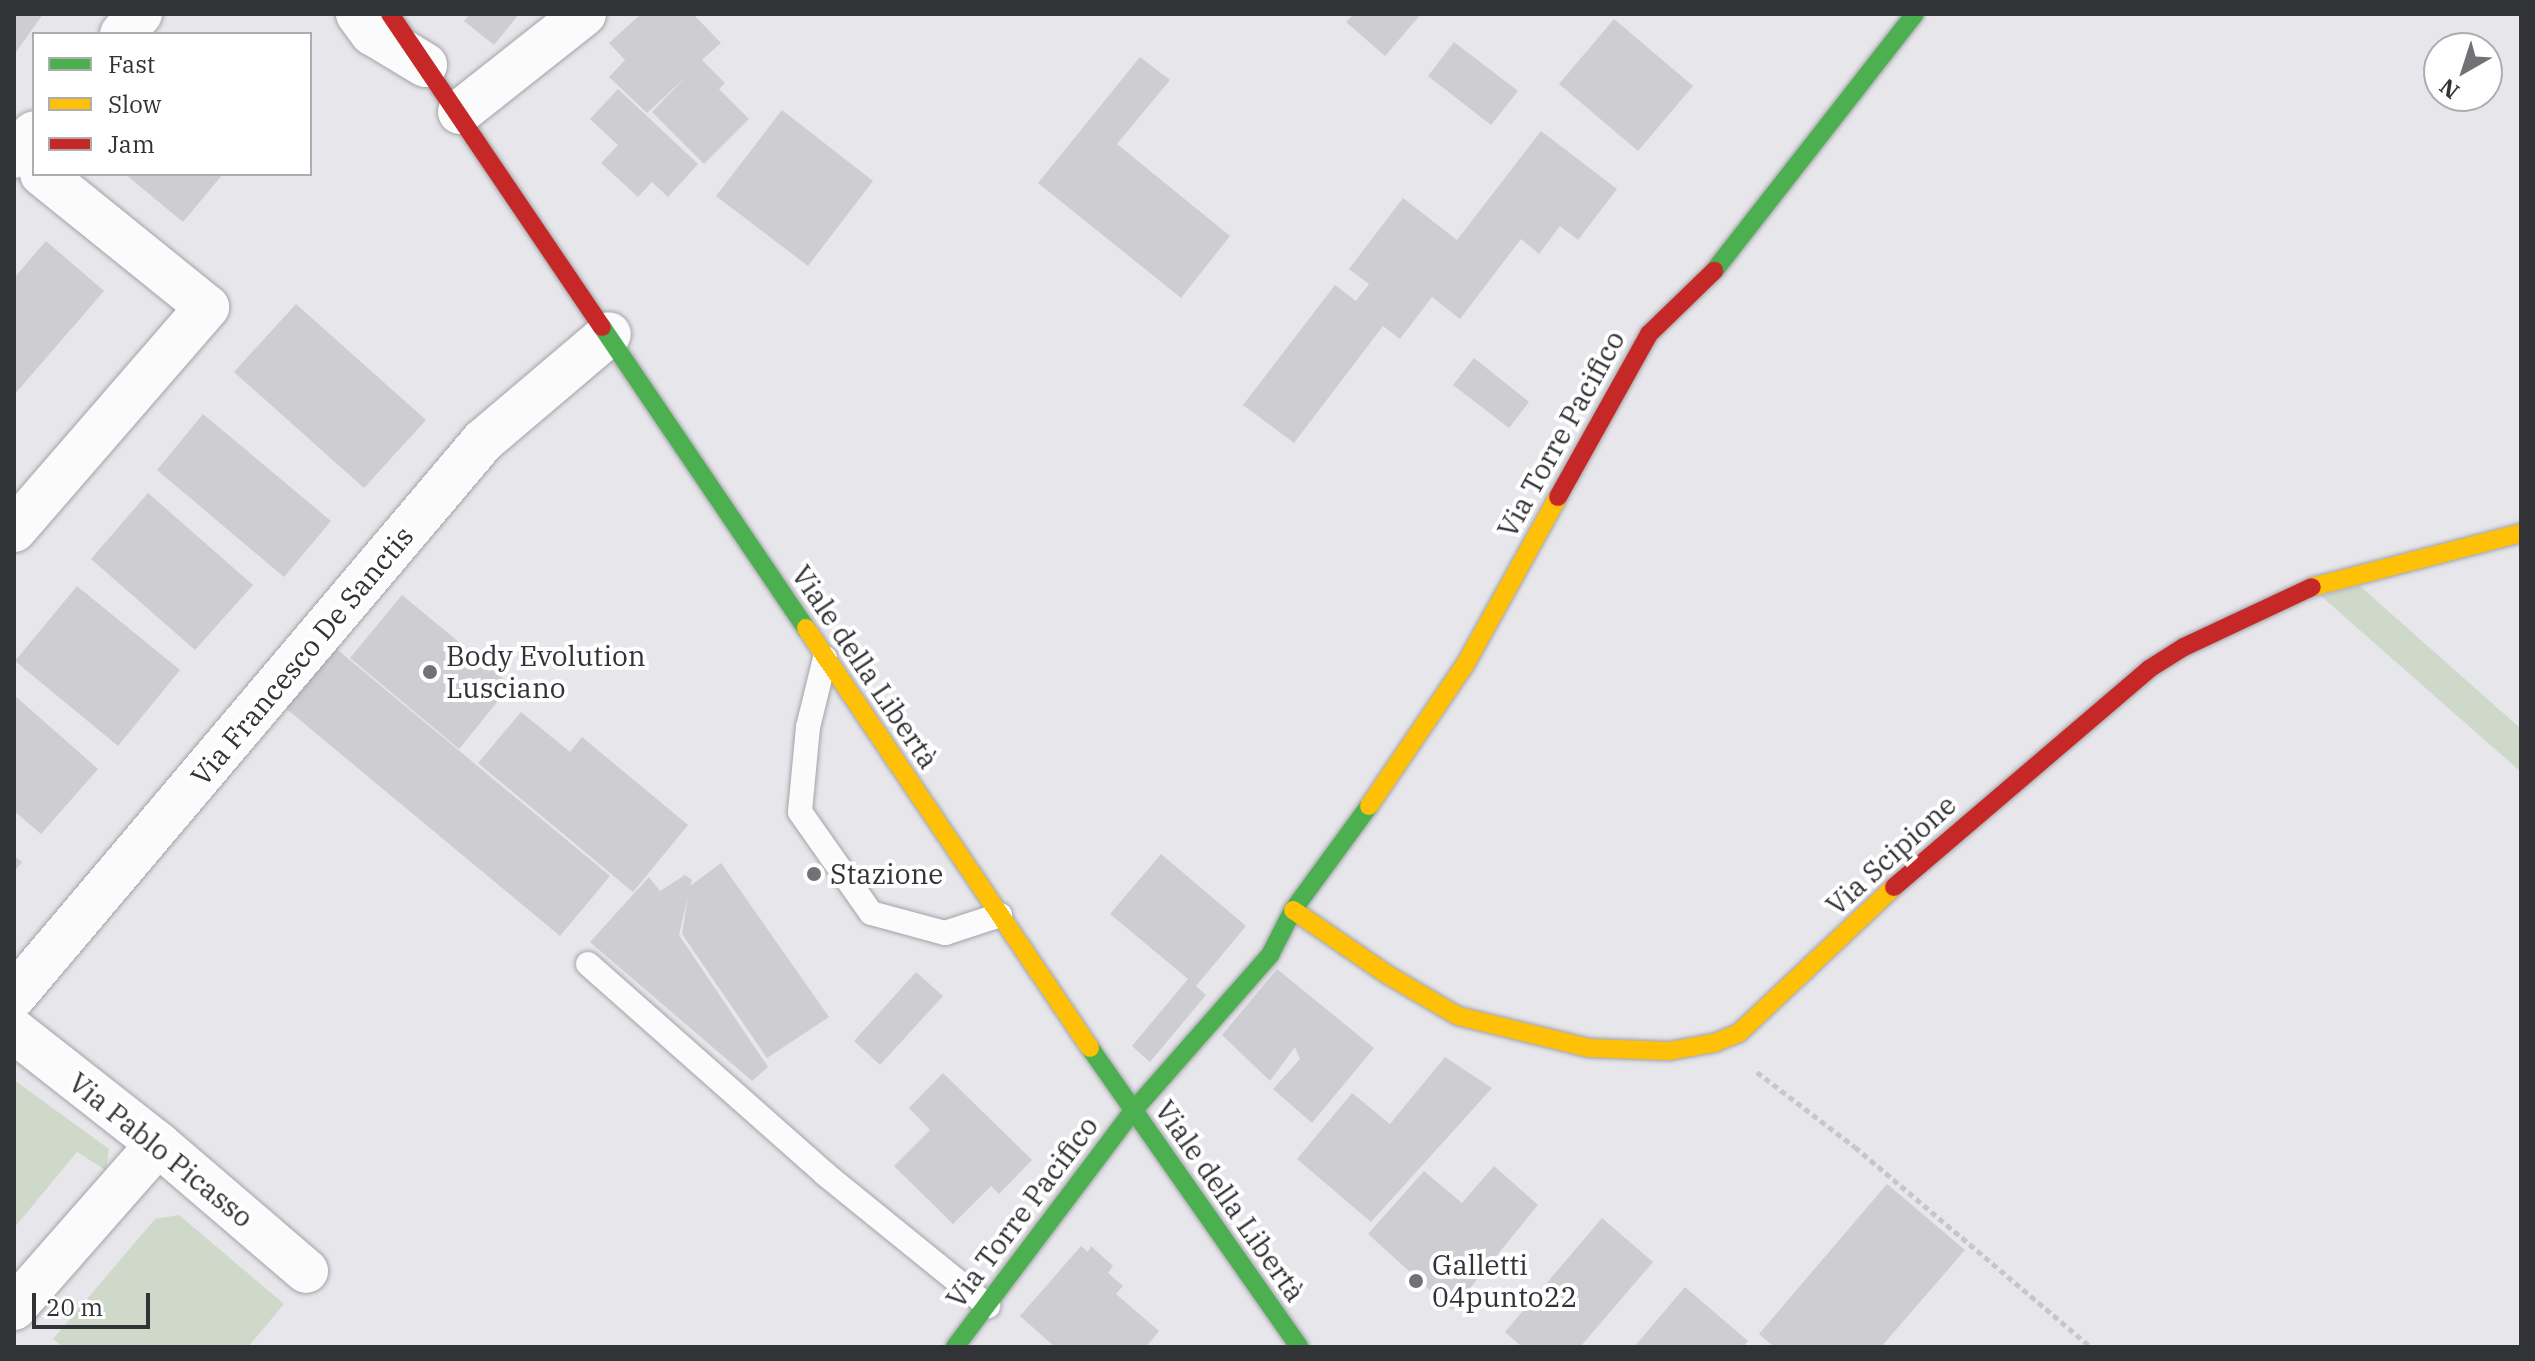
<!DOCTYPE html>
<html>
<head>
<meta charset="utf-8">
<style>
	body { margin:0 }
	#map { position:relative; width:2535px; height:1361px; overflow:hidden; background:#e6e6eb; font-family:"IBM Plex Serif",serif }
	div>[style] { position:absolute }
	.green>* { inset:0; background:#ced9ca }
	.building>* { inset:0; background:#ceced2 }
	.path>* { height:5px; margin-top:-2.5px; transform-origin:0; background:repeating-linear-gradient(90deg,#c7c7c9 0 6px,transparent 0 10px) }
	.roads { filter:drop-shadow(0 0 2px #a2a3a7) drop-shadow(0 0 2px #a2a3a7) }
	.lane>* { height:24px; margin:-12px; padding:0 12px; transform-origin:12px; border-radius:12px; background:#fbfbfc }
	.street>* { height:44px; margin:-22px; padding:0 22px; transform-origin:22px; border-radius:22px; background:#fbfbfc }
	.fast>* { height:18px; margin:-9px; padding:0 9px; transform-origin:9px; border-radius:9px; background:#4caf50 }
	.slow>* { height:18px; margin:-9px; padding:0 9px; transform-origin:9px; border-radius:9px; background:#ffc107 }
	.jam>* { height:18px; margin:-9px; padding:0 9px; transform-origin:9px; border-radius:9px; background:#c62828 }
	.dots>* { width:22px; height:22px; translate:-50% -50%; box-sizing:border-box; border:4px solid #fff; border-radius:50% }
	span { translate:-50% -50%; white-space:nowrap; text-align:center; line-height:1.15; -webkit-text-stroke:8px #fff; paint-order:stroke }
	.street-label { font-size:28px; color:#323336 }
	.poi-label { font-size:28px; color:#323336 }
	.left { translate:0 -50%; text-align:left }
	.frame { position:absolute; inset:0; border:16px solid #323336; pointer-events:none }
	.legend { position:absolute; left:32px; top:32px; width:280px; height:144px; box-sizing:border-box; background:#fff; border:2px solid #adadaf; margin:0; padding:10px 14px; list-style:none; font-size:24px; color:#323336 }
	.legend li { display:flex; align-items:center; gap:16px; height:40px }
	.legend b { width:40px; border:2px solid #adadaf }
	.north { position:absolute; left:2423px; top:32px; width:80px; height:80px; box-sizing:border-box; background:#fff; border:2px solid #adadaf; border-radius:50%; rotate:219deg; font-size:22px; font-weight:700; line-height:32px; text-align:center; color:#323336 }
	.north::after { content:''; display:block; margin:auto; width:28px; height:36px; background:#717275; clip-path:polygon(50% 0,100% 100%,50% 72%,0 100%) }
	.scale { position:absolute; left:32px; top:1293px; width:118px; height:36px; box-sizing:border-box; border:4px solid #323336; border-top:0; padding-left:10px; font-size:24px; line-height:28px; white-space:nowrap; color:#323336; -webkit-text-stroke:6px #fff; paint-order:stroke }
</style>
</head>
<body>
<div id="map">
	<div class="green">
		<i style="clip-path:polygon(2360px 586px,2521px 729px,2521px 772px,2321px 596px)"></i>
		<i style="clip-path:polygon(14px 1080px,109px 1149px,106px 1170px,77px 1152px,14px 1228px)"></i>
		<i style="clip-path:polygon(179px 1215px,284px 1304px,248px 1347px,63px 1347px,53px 1339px,155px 1219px)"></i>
	</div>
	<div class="building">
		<i style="clip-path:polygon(14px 14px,43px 14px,14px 55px)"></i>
		<i style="clip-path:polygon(470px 14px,519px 14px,494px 45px,464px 21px)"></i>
		<i style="clip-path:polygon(641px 14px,693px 14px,721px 43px,702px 60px,725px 83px,719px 89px,749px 119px,704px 164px,652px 112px,686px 77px,647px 113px,609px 77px,625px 60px,609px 43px)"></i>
		<i style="clip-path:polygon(1354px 14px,1421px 14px,1385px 56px,1346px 22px)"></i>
		<i style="clip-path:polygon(1614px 19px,1693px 86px,1638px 151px,1559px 84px)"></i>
		<i style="clip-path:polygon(1454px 42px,1518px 91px,1491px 125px,1428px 76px)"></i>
		<i style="clip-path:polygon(1140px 57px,1170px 80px,1117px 144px,1230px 236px,1181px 298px,1038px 183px)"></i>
		<i style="clip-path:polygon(618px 89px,698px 164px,668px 197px,652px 182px,638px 197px,601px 163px,618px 145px,590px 119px)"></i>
		<i style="clip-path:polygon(782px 110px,873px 181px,808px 266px,716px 196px)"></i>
		<i style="clip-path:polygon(1541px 131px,1617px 189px,1578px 240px,1560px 226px,1539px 254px,1521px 239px,1460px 319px,1432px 297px,1400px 339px,1383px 326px,1294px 443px,1243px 405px,1335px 285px,1356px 301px,1369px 284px,1349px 269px,1403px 198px,1457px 240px)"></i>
		<i style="clip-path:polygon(125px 174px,223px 174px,183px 222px)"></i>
		<i style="clip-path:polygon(46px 241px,104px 291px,14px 395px,14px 278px)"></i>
		<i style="clip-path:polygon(296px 304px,426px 420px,364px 488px,234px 372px)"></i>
		<i style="clip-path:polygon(1474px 358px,1529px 402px,1509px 428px,1453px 385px)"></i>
		<i style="clip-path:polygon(203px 414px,331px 521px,284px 577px,157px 470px)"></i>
		<i style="clip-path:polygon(148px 493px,253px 585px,195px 650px,91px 559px)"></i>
		<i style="clip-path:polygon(77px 586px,180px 670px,118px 746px,15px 661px)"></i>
		<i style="clip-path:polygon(402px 595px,511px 685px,459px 749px,350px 658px)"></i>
		<i style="clip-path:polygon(333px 646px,610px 876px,560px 936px,283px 706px)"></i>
		<i style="clip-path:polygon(14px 695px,98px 769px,41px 834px,14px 811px)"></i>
		<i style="clip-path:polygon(521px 712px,570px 752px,582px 737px,688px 825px,633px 892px,478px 763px)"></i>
		<i style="clip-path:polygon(1161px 854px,1246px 926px,1196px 986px,1206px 995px,1150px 1062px,1132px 1046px,1188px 979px,1110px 914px)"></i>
		<i style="clip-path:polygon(14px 856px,22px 862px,14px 872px)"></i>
		<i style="clip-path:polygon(721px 863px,829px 1017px,767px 1058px,682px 934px,688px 896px,679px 935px,768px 1067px,752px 1081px,590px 942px,649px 877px,660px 891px,685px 875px,692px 880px,690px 886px)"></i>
		<i style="clip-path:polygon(1277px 969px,1374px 1048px,1312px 1123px,1273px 1089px,1300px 1059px,1295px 1047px,1270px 1081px,1222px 1035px)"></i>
		<i style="clip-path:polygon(916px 972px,943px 996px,880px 1065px,854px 1041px)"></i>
		<i style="clip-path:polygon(1445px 1057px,1492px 1088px,1371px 1222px,1297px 1159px,1352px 1093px,1390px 1124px)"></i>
		<i style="clip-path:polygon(943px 1073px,1032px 1160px,999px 1194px,991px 1186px,953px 1224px,894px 1166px,930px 1130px,909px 1108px)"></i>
		<i style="clip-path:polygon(1494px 1166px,1538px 1205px,1452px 1310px,1368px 1234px,1424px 1171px,1462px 1203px)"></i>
		<i style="clip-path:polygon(1887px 1184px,1965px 1250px,1881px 1347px,1774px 1347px,1759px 1334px)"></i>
		<i style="clip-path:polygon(1602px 1218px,1653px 1262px,1580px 1347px,1522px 1347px,1505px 1332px)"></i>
		<i style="clip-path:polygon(1081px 1246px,1088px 1252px,1091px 1246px,1113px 1266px,1108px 1273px,1123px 1286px,1116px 1294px,1159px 1331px,1146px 1347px,1055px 1347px,1020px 1316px)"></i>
		<i style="clip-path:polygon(1685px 1287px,1748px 1341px,1743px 1347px,1634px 1347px)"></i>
	</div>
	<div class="path">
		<i style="left:1757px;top:1072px;width:123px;rotate:37.4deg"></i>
		<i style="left:1855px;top:1147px;width:309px;rotate:40.3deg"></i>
	</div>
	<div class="roads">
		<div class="lane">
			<i style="left:825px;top:658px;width:71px;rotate:103.8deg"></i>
			<i style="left:808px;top:727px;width:85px;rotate:95.4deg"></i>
			<i style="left:800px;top:812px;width:123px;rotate:54.9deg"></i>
			<i style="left:871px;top:913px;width:77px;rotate:15.1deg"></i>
			<i style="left:945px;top:933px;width:58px;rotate:-18.1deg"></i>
			<i style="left:588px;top:964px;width:317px;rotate:41.5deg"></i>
			<i style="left:825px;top:1174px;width:210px;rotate:39deg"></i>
		</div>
		<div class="street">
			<i style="left:358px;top:14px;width:24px;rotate:54deg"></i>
			<i style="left:372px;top:33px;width:62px;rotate:31.1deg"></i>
			<i style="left:122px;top:34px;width:27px;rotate:-48deg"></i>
			<i style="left:460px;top:112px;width:158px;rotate:-38.3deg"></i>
			<i style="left:14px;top:156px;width:30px;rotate:-49deg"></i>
			<i style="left:14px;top:530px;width:295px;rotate:-49.1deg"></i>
			<i style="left:207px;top:307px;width:212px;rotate:-141.1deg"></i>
			<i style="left:14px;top:996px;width:727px;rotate:-49.8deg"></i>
			<i style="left:483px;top:441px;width:165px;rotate:-40.3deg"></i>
			<i style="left:14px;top:1031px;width:183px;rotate:38.1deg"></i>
			<i style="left:158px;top:1144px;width:195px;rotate:40.6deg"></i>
			<i style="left:14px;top:1308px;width:218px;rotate:-48.7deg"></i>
		</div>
		<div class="fast">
			<i style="left:1714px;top:271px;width:326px;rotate:-52deg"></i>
			<i style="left:602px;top:327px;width:364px;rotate:55.9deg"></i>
			<i style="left:1090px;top:1048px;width:365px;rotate:55deg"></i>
			<i style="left:955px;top:1347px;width:296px;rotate:-53deg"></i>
			<i style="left:1133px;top:1111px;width:208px;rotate:-48.7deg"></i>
			<i style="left:1270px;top:955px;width:51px;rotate:-62.9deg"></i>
			<i style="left:1293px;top:910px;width:129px;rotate:-53.8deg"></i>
		</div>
		<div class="slow">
			<i style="left:2312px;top:587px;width:216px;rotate:-14.5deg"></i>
			<i style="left:806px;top:628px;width:507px;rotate:55.93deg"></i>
			<i style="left:1369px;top:806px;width:171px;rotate:-55.8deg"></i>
			<i style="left:1465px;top:665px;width:192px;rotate:-61deg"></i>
			<i style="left:1293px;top:910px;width:115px;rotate:34.4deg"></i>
			<i style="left:1388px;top:975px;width:81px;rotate:30.4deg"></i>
			<i style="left:1458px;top:1016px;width:135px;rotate:13.7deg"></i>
			<i style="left:1589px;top:1048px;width:80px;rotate:2.1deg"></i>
			<i style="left:1669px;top:1051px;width:46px;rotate:-10.1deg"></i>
			<i style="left:1714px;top:1043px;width:27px;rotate:-22deg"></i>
			<i style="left:1739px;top:1033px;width:213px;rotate:-43.3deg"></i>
		</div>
		<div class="jam">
			<i style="left:390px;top:14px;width:378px;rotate:55.9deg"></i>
			<i style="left:1558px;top:497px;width:187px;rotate:-60.8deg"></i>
			<i style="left:1649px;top:334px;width:91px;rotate:-44.1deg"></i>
			<i style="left:1894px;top:887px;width:335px;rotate:-40.5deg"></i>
			<i style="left:2149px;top:669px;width:41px;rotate:-32.2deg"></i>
			<i style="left:2184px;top:647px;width:141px;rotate:-25.1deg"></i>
		</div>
	</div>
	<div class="dots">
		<i style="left:430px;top:672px;background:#717275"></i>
		<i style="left:814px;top:874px;background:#717275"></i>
		<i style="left:1416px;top:1281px;background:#717275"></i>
	</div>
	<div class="street-label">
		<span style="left:1561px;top:434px;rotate:-61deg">Via Torre Pacifico</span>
		<span style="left:302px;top:656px;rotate:-50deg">Via Francesco De Sanctis</span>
		<span style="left:865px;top:667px;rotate:56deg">Viale della Libertà</span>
		<span style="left:1891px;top:855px;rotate:-42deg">Via Scipione</span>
		<span style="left:161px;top:1150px;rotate:39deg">Via Pablo Picasso</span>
		<span style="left:1230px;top:1201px;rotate:55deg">Viale della Libertà</span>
		<span style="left:1022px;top:1212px;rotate:-53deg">Via Torre Pacifico</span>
	</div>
	<div class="poi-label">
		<span class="left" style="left:446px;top:672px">Body Evolution<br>Lusciano</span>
		<span class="left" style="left:830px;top:874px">Stazione</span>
		<span class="left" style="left:1432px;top:1281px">Galletti<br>04punto22</span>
	</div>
	<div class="frame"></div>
	<ul class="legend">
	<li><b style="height:10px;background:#4caf50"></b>Fast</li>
	<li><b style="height:10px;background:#ffc107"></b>Slow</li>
	<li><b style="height:10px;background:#c62828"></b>Jam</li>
	</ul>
	<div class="north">N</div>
	<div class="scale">20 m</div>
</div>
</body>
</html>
